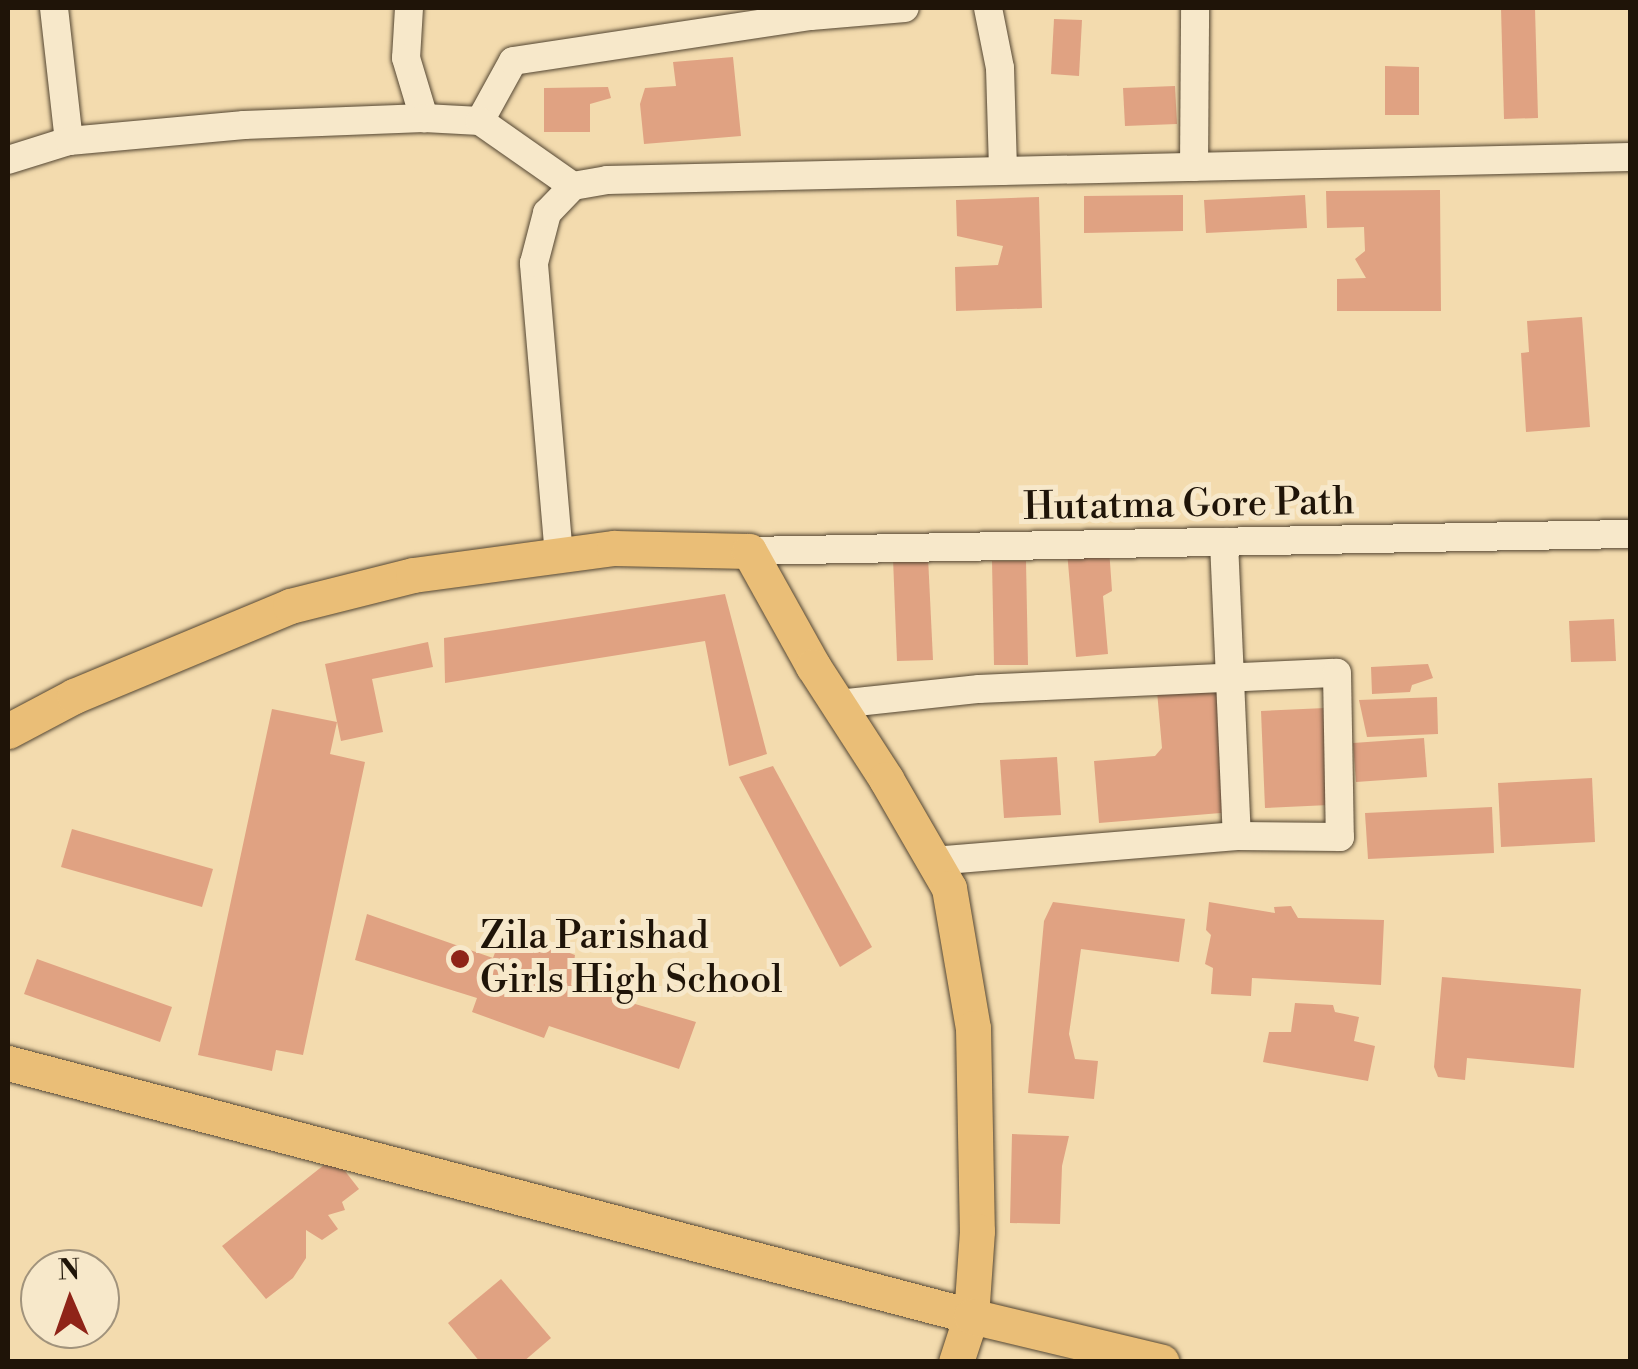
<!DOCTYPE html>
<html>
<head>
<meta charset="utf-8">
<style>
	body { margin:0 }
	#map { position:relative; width:1638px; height:1369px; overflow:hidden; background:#f3dbae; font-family:"Libre Bodoni",serif }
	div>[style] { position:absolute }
	.building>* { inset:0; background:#e0a282 }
	.roads { filter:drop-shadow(0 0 2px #544632) drop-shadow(0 0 2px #544632) }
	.minor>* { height:28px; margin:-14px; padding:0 14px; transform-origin:14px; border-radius:14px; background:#f7e8ca }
	.major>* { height:35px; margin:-17.5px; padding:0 17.5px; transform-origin:17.5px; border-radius:17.5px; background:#eabe77 }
	.dots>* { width:28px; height:28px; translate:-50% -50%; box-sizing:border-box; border:5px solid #f7e8ca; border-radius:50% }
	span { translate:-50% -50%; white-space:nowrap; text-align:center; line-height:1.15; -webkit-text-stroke:10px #f7e8ca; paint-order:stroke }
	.street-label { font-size:38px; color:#1f1408 }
	.poi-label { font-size:38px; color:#1f1408 }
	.left { translate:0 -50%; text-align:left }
	.frame { position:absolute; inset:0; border:10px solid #1f1408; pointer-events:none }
	.north { position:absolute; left:20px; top:1249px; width:100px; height:100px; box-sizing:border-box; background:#f7e8ca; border:2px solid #a1937c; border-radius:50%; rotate:358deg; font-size:28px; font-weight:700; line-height:40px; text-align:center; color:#1f1408 }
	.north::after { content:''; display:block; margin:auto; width:35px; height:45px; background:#8f2418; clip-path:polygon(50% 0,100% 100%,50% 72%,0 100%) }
</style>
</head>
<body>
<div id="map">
	<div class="building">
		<i style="clip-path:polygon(1501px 8px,1535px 8px,1538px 118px,1504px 119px)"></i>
		<i style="clip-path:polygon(1054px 19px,1082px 20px,1079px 76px,1051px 74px)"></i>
		<i style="clip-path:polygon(733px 57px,741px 136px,644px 144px,640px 104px,645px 88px,676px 86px,673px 62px)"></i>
		<i style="clip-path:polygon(1385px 66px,1419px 67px,1419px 115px,1385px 115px)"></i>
		<i style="clip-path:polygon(1175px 86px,1177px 124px,1125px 126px,1123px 88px)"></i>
		<i style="clip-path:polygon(608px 87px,611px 98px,590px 104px,590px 132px,544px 132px,544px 88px)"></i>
		<i style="clip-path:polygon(1440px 190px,1441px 311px,1337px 311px,1337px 279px,1366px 278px,1355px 259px,1365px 251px,1364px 227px,1327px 228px,1326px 191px)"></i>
		<i style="clip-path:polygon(1183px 195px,1183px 231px,1084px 233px,1084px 196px)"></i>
		<i style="clip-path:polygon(1305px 195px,1307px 228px,1206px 233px,1204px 200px)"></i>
		<i style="clip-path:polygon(1039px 197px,1042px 308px,956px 311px,955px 267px,998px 265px,1003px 246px,957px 236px,956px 200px)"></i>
		<i style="clip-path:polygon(1582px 317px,1590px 427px,1526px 432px,1521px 353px,1529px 352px,1527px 321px)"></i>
		<i style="clip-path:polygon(1109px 548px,1112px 591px,1103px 596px,1108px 654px,1076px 657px,1067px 551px)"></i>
		<i style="clip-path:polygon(928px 557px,933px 660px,897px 661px,893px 558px)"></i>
		<i style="clip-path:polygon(992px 561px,1026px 561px,1028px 665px,994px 665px)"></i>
		<i style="clip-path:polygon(725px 594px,767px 754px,729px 766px,705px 641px,445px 683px,444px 638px)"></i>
		<i style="clip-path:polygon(1614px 619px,1616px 661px,1571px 662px,1569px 621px)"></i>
		<i style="clip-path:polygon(428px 642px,433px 667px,372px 679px,383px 732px,341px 741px,325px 664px)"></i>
		<i style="clip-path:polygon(1428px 664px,1433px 678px,1412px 685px,1410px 692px,1372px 694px,1371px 667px)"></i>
		<i style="clip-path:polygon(1223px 686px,1233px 812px,1099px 823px,1094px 761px,1155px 756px,1162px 748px,1157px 691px)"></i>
		<i style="clip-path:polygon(1437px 697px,1438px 734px,1367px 737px,1359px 700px)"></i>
		<i style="clip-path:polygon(1325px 708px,1329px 805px,1265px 808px,1261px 711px)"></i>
		<i style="clip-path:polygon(272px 709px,337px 722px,330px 754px,365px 762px,303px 1055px,276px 1050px,272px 1071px,198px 1055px)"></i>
		<i style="clip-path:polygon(1424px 738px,1427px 777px,1356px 782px,1353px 743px)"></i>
		<i style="clip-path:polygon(1057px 757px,1061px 815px,1004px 818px,1000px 760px)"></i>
		<i style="clip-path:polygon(773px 766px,872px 947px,840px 967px,739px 777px)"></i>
		<i style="clip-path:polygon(1592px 778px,1595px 842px,1501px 847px,1498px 783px)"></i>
		<i style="clip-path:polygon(1492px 807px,1494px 853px,1368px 859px,1365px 813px)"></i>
		<i style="clip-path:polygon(72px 829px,213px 869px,202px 907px,61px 867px)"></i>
		<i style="clip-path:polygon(1053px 902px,1185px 919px,1179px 962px,1081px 949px,1069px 1034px,1075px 1059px,1098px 1061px,1094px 1099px,1028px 1093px,1044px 921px)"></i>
		<i style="clip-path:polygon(1209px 902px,1275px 913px,1274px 907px,1291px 906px,1298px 918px,1384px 920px,1381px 985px,1252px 978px,1251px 996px,1211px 994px,1213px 968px,1205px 964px,1211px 935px,1206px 930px)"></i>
		<i style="clip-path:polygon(367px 914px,493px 958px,504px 928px,575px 955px,571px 985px,696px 1022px,679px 1069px,549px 1026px,544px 1038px,472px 1012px,477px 998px,355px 960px)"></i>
		<i style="clip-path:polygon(37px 959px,172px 1007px,160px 1042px,24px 994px)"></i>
		<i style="clip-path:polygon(1442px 977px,1581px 989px,1574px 1068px,1467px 1058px,1465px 1080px,1438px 1077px,1434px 1067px)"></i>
		<i style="clip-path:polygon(1295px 1003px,1333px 1005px,1335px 1012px,1359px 1017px,1354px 1041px,1375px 1046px,1368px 1081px,1263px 1062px,1269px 1032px,1291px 1032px)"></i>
		<i style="clip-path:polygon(1012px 1134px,1069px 1136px,1062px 1166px,1060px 1224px,1010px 1223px)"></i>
		<i style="clip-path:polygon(334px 1157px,359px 1189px,342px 1202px,345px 1210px,328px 1215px,338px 1229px,322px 1240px,306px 1230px,306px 1258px,293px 1278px,266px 1299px,222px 1246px)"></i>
		<i style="clip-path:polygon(501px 1279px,551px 1338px,523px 1362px,480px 1362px,448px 1323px)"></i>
	</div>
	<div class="roads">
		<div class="minor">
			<i style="left:54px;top:8px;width:134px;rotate:83.6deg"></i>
			<i style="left:409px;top:8px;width:50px;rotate:93.4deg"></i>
			<i style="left:406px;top:58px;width:63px;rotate:73.3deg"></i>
			<i style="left:988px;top:8px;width:61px;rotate:78.7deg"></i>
			<i style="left:1000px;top:68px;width:103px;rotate:88.3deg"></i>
			<i style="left:480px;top:121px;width:68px;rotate:-61.2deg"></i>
			<i style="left:513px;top:61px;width:301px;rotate:-8.6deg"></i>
			<i style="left:811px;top:16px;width:94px;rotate:-4.9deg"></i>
			<i style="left:8px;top:160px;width:64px;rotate:-17.3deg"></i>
			<i style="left:69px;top:141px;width:176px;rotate:-5.2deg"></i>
			<i style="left:244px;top:125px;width:180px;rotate:-2.2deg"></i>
			<i style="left:424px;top:118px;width:56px;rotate:3.1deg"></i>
			<i style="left:480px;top:121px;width:113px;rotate:35deg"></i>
			<i style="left:1194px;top:167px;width:159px;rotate:-89.6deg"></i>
			<i style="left:1224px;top:542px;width:294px;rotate:87.5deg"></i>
			<i style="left:749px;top:551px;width:881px;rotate:-1.11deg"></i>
			<i style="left:559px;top:556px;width:294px;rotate:-94.9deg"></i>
			<i style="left:534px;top:263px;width:52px;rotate:-75.4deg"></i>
			<i style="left:547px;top:213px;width:37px;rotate:-46deg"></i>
			<i style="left:573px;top:186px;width:35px;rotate:-10deg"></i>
			<i style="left:607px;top:180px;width:1023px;rotate:-1.29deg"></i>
			<i style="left:838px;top:704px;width:142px;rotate:-6.1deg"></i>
			<i style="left:979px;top:689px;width:358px;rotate:-2.6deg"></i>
			<i style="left:1337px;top:673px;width:164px;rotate:89deg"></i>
			<i style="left:1340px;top:837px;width:103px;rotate:-179.4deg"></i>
			<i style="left:1237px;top:836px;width:305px;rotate:175.3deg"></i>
		</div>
		<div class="major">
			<i style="left:8px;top:731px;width:75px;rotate:-27.9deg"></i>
			<i style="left:74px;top:696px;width:234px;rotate:-22.6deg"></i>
			<i style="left:290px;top:606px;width:127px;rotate:-14.1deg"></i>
			<i style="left:413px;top:575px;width:203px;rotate:-7.7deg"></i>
			<i style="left:614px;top:548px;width:135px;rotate:1.3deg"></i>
			<i style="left:749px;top:551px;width:132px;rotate:60.9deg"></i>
			<i style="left:813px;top:666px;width:135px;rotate:57.1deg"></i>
			<i style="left:886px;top:779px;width:126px;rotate:60deg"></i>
			<i style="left:949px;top:888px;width:142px;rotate:80.3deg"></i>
			<i style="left:973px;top:1028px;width:203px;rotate:88.9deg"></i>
			<i style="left:977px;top:1231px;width:85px;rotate:94deg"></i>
			<i style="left:971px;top:1316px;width:48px;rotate:108.1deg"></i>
			<i style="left:8px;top:1063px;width:996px;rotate:14.72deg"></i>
			<i style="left:971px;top:1316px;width:196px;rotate:13.5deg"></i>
		</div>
	</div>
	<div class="dots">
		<i style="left:460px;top:959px;background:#8f2418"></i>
	</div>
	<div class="street-label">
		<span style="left:1189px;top:505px;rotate:-1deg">Hutatma Gore Path</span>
	</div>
	<div class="poi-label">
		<span class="left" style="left:480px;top:959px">Zila Parishad<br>Girls High School</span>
	</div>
	<div class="frame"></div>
	<div class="north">N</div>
</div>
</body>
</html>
